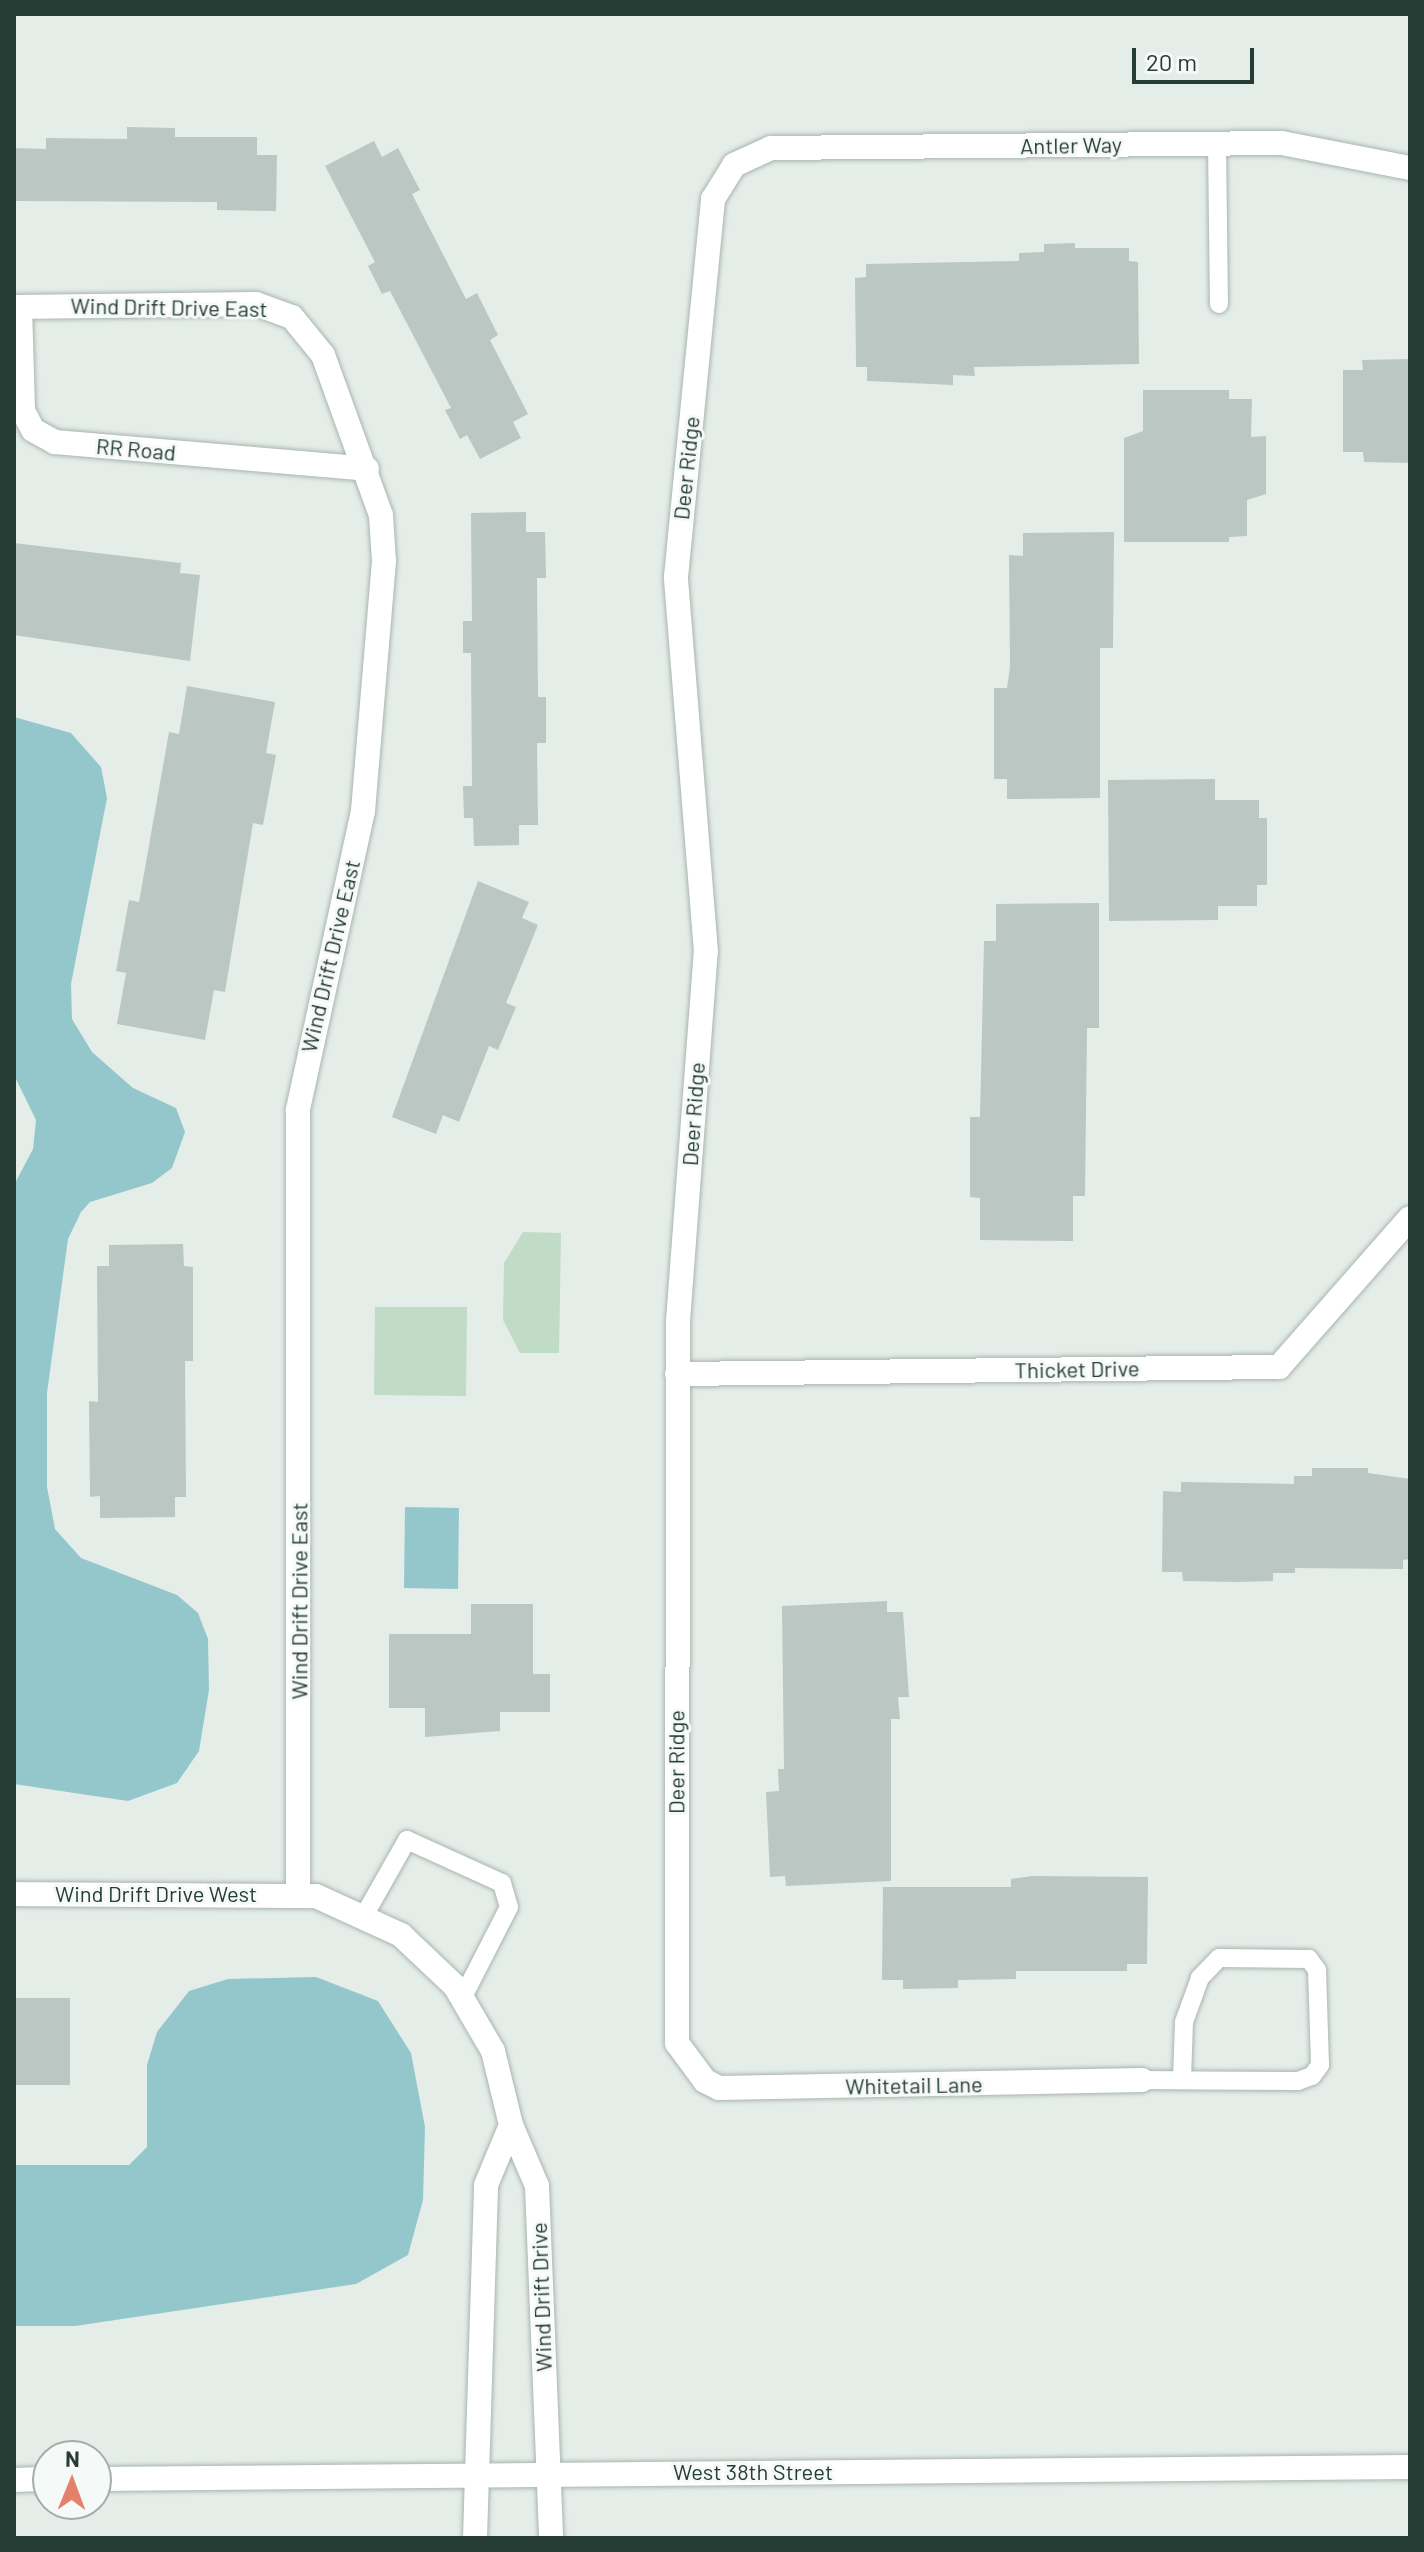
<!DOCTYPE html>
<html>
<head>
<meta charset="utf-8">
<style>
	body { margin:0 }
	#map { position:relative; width:1424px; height:2552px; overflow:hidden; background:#e5ede9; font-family:Barlow,sans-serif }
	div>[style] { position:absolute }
	.green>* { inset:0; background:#c0dbc6 }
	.water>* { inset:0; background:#93c7cc }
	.building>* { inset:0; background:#bbc7c2 }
	.roads { filter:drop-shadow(0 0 2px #a8b5af) drop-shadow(0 0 2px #a8b5af) }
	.service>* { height:18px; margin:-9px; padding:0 9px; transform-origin:9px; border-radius:9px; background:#fff }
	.minor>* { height:24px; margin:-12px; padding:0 12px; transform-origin:12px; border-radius:12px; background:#fff }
	.secondary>* { height:24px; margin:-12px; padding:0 12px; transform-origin:12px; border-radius:12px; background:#fff }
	span { translate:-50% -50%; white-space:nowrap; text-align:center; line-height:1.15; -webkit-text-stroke:6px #f5f9f7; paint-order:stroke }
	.street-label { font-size:22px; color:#263d35 }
	.frame { position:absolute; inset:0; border:16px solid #263d35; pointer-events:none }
	.north { position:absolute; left:32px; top:2440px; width:80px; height:80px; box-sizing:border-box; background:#f5f9f7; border:2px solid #a2aea9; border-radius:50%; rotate:1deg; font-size:22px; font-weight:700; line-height:32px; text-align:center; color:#263d35 }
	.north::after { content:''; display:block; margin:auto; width:28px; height:36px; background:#e4816c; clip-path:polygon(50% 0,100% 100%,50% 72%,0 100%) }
	.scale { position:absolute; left:1132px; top:48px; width:122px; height:36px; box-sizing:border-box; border:4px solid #263d35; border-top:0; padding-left:10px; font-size:24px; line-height:28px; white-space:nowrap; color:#263d35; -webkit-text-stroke:6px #f5f9f7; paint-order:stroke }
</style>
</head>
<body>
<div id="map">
	<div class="green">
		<i style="clip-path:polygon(523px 1232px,561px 1233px,559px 1353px,520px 1353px,503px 1320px,504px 1263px)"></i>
		<i style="clip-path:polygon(375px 1307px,467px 1307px,466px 1396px,374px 1395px)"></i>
	</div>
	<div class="water">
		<i style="clip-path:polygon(14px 717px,71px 733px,101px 767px,107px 798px,71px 984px,72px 1019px,92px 1052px,133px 1088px,176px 1108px,185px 1132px,172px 1168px,152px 1183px,90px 1202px,81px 1212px,68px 1239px,47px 1393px,47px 1487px,55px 1529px,81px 1558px,177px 1595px,198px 1613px,208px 1639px,209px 1690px,199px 1751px,177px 1783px,128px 1801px,14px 1784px,14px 1185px,33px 1149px,36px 1120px,14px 1075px)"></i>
		<i style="clip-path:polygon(405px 1507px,459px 1508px,458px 1589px,404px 1588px)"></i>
		<i style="clip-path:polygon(316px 1977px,378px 2001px,411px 2053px,425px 2127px,423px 2200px,408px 2255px,356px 2284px,75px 2326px,14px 2326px,14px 2165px,129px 2165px,147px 2147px,147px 2065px,157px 2032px,189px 1991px,228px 1979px)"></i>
	</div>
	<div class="building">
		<i style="clip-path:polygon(127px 127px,175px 128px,175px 137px,257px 137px,257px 155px,277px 155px,276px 211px,217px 210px,217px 202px,14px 201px,14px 148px,46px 149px,46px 138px,127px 139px)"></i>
		<i style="clip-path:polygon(374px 141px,382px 157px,398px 148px,420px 190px,412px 194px,466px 299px,477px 293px,498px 335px,490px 340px,528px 414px,513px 422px,521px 438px,480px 459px,467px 435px,460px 439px,445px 410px,451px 408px,390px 291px,382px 294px,368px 266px,375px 262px,325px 166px)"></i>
		<i style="clip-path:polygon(1075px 243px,1075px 248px,1129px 248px,1129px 261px,1138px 262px,1139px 364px,974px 367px,975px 376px,953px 375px,953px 385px,867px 381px,867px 367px,856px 367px,855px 278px,866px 277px,866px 264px,1019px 261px,1019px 253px,1044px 252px,1044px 244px)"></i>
		<i style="clip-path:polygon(1410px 359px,1410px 463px,1364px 462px,1363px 452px,1343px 452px,1343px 370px,1363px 370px,1362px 360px)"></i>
		<i style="clip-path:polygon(1143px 390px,1229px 390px,1229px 399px,1252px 399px,1251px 437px,1266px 436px,1266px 494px,1247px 500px,1247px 536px,1229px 537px,1229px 542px,1124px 542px,1124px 438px,1143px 431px)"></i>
		<i style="clip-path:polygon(526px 512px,526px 532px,545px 532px,546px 578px,537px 578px,538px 697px,546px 697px,546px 743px,537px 743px,538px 825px,519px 825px,519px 845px,474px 846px,473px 818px,464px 818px,463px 786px,472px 786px,471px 653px,463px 653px,463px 621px,472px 621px,471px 513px)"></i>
		<i style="clip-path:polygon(1114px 532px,1113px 648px,1100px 648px,1100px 798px,1007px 799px,1007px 779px,994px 779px,994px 688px,1007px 688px,1010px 667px,1009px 555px,1023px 556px,1023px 533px)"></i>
		<i style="clip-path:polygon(14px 543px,181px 563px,180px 573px,200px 575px,190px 661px,14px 635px)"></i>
		<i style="clip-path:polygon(187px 686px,275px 702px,266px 753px,276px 755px,263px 825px,253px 823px,225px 992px,214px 990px,205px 1040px,117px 1024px,126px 973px,116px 971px,129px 900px,139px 902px,169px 732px,179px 734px)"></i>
		<i style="clip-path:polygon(1215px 779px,1215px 800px,1259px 800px,1259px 818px,1267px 818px,1267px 885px,1257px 885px,1257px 906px,1218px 906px,1218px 920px,1109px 921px,1108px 780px)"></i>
		<i style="clip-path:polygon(478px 881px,529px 902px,522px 918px,538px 925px,506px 1003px,516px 1007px,498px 1050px,489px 1046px,459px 1122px,443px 1115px,436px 1134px,392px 1117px)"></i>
		<i style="clip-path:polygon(1099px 903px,1099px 1028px,1087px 1028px,1085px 1196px,1073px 1196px,1073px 1241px,980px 1240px,980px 1198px,970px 1197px,970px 1117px,980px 1117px,984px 941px,996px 941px,996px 904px)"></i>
		<i style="clip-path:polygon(183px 1244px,184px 1266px,193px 1267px,193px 1361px,185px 1361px,186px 1497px,175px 1497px,175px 1517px,100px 1518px,100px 1496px,90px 1497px,89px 1401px,98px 1402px,97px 1266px,109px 1266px,109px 1245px)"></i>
		<i style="clip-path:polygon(1312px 1468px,1368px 1468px,1368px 1473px,1410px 1479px,1410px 1559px,1403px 1560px,1403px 1569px,1295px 1568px,1295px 1573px,1273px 1573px,1273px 1581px,1238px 1582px,1183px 1581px,1182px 1572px,1162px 1572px,1163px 1491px,1181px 1492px,1181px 1482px,1294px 1484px,1294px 1476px,1312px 1476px)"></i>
		<i style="clip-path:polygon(887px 1601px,887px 1612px,903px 1612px,909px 1697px,898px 1697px,900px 1719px,891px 1719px,891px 1881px,786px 1886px,785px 1876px,770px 1877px,766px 1792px,779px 1791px,778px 1769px,784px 1769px,782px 1606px)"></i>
		<i style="clip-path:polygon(471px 1604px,533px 1604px,533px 1674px,550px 1674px,550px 1712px,500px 1712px,500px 1731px,425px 1737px,425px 1708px,389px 1708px,389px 1634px,471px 1634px)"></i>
		<i style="clip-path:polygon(1032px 1876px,1148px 1877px,1147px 1964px,1127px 1964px,1127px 1971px,1016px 1971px,1016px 1979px,958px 1980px,958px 1988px,903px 1989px,903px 1980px,882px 1980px,883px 1887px,1011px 1887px,1011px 1879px)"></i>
		<i style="clip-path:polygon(14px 1998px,70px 1998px,70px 2085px,14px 2085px)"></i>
	</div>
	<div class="roads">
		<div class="service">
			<i style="left:1217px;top:143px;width:161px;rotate:89.3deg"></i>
			<i style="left:365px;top:1914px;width:85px;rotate:-60.4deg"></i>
			<i style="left:407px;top:1840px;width:104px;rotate:24.4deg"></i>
			<i style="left:502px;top:1883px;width:25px;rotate:74deg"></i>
			<i style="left:509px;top:1907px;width:101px;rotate:117.1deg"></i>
			<i style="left:1142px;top:2080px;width:156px;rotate:0.4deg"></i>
			<i style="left:1298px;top:2081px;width:15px;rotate:-20deg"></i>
			<i style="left:1312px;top:2076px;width:14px;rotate:-54deg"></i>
			<i style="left:1320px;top:2065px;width:95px;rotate:-91.8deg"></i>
			<i style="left:1317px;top:1970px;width:14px;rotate:-126deg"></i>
			<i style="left:1309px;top:1959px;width:90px;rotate:-179.4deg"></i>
			<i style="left:1219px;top:1958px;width:28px;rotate:134deg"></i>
			<i style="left:1200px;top:1978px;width:47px;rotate:110deg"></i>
			<i style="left:1184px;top:2022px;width:57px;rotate:92deg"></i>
		</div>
		<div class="minor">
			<i style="left:14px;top:307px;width:242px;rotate:-0.7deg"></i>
			<i style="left:256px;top:304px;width:38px;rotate:20deg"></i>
			<i style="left:292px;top:317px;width:49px;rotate:50.8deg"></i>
			<i style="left:323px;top:355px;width:170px;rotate:70.1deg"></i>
			<i style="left:381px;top:515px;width:46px;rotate:86.3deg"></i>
			<i style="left:384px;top:561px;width:251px;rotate:94.8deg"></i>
			<i style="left:363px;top:811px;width:306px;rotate:102.3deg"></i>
			<i style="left:298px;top:1110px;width:783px;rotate:90deg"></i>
			<i style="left:20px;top:307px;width:104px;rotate:88.3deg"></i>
			<i style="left:23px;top:411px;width:21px;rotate:62deg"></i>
			<i style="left:33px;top:430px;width:25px;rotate:29deg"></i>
			<i style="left:55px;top:442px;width:313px;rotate:4.9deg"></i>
			<i style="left:677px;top:1374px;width:602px;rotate:-0.67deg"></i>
			<i style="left:1279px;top:1367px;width:198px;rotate:-48.7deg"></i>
			<i style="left:14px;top:1894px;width:302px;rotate:0.4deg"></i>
			<i style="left:316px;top:1896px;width:94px;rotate:24.6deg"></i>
			<i style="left:401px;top:1935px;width:74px;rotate:43.4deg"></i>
			<i style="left:455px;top:1986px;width:75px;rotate:59.7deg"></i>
			<i style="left:493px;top:2051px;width:76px;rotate:76.3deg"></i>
			<i style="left:511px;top:2125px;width:66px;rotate:66.9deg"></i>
			<i style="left:537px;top:2186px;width:352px;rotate:87.7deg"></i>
			<i style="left:1142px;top:2080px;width:423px;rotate:178.9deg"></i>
			<i style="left:719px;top:2088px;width:16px;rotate:-153deg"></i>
			<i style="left:705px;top:2081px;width:47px;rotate:-126.4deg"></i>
			<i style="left:677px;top:2043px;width:722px;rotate:-89.92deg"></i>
			<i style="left:678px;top:1321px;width:370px;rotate:-85.7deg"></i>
			<i style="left:706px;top:952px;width:376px;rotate:-94.6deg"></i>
			<i style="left:676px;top:577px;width:380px;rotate:-84.4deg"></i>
			<i style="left:713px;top:199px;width:40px;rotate:-58deg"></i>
			<i style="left:734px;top:165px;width:41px;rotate:-24.7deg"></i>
			<i style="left:771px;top:148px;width:511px;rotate:-0.56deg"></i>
			<i style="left:1282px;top:143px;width:130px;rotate:11.1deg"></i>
			<i style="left:475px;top:2538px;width:353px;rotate:-88.2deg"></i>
			<i style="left:486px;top:2185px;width:65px;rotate:-67.4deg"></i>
		</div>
		<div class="secondary">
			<i style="left:96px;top:2479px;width:1314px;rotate:-0.52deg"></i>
			<i style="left:14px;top:2480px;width:34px;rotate:-2deg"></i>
		</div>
	</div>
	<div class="street-label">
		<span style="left:1071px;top:145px;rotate:-1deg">Antler Way</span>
		<span style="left:169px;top:307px;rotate:1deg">Wind Drift Drive East</span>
		<span style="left:136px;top:449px;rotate:5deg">RR Road</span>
		<span style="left:686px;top:468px;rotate:-84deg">Deer Ridge</span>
		<span style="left:330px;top:956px;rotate:-77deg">Wind Drift Drive East</span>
		<span style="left:693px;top:1114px;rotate:-86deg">Deer Ridge</span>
		<span style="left:1077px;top:1369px;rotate:-1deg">Thicket Drive</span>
		<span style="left:299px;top:1601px;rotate:-90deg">Wind Drift Drive East</span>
		<span style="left:676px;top:1762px;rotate:-90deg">Deer Ridge</span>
		<span style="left:156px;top:1894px">Wind Drift Drive West</span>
		<span style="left:914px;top:2085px;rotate:-1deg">Whitetail Lane</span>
		<span style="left:541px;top:2297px;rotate:-92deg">Wind Drift Drive</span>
		<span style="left:753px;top:2472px">West 38th Street</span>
	</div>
	<div class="frame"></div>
	<div class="north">N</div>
	<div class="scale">20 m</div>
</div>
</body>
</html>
